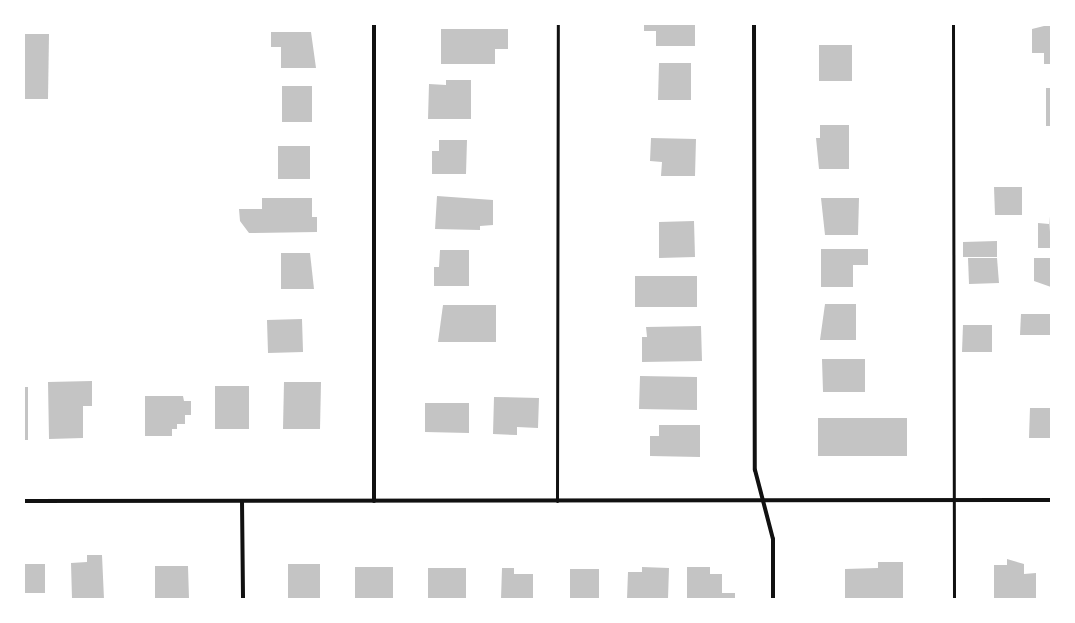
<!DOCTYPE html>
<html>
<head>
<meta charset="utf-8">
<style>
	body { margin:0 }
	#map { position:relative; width:1075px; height:623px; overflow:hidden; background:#fff; font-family:"Titillium Web",sans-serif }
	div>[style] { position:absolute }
	.building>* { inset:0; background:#c4c4c4 }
	.service>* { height:3px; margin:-1.5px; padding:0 1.5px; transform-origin:1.5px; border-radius:1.5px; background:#111 }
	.minor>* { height:4px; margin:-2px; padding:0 2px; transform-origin:2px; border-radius:2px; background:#111 }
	span { translate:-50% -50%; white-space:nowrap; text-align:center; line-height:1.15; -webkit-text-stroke:4px #fff; paint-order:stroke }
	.frame { position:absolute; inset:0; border:25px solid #fff; pointer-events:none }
</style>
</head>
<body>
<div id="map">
	<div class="building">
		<i style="clip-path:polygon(644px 24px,695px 24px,695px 46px,656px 46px,656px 31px,644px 31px)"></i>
		<i style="clip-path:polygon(1044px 26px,1051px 26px,1051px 64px,1044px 64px,1044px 53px,1032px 53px,1032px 29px)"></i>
		<i style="clip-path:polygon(441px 29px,508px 29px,508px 49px,495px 49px,495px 64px,441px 64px)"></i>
		<i style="clip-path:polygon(271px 32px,311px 32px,316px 68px,281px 68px,281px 47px,271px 47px)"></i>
		<i style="clip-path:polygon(24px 34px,49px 34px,48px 99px,24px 99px)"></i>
		<i style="clip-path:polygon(819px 45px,852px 45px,852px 81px,819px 81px)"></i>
		<i style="clip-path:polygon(659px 63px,691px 63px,691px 100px,658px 100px)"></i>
		<i style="clip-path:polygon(446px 80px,471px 80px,471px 119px,428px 119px,429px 84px,446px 85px)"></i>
		<i style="clip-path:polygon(282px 86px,312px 86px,312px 122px,282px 122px)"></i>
		<i style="clip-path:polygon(1046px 88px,1051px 88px,1051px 126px,1046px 126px)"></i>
		<i style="clip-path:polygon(820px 125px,849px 125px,849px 169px,819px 169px,816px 138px,820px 138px)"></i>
		<i style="clip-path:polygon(651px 138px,696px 139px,695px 176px,661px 176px,662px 162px,650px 161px)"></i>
		<i style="clip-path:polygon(439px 140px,467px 140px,466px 174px,432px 174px,432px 151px,439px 151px)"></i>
		<i style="clip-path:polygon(278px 146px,310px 146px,310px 179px,278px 179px)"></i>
		<i style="clip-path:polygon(994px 187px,1022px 187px,1022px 215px,995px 215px)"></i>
		<i style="clip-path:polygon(437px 196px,493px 200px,493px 225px,480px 226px,480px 230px,435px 229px)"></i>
		<i style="clip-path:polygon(262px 198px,312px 198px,312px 217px,317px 217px,317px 232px,249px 233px,240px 221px,239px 209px,262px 209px)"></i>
		<i style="clip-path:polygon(821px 198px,859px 198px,858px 235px,825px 235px)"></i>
		<i style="clip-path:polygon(1049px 216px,1051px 248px,1038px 248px,1038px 223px,1049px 224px)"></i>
		<i style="clip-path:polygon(694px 221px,695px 257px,659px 258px,659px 222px)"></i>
		<i style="clip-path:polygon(997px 241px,997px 257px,963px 257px,963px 242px)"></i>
		<i style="clip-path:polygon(821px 249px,868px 249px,868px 265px,853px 265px,853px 287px,821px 287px)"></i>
		<i style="clip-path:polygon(440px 250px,469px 250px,469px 286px,434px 286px,434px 267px,439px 267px)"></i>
		<i style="clip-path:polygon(281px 253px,310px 253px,314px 289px,281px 289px)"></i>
		<i style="clip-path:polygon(968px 258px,997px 258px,999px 283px,969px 284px)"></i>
		<i style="clip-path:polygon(1034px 258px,1051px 258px,1051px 287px,1034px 281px)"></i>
		<i style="clip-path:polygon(635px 276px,697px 276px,697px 307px,635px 307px)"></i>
		<i style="clip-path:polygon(825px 304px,856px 304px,856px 340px,820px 340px)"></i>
		<i style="clip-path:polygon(443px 305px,496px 305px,496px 342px,438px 342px)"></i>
		<i style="clip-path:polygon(1021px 314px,1051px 314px,1051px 335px,1020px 335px)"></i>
		<i style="clip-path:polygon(302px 319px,303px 352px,268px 353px,267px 320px)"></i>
		<i style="clip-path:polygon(963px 325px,992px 325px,992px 352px,962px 352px)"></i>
		<i style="clip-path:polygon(701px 326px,702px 361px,642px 362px,642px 337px,647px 337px,646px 327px)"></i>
		<i style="clip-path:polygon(822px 359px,865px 359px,865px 392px,823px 392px)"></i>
		<i style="clip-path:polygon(640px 376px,697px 377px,697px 410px,639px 409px)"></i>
		<i style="clip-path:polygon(92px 381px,92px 406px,83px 406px,83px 438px,49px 439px,48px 382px)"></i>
		<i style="clip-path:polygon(284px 382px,321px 382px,320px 429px,283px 429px)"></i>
		<i style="clip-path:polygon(215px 386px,249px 386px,249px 429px,215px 429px)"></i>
		<i style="clip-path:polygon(24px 387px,28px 387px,28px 440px,24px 440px)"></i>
		<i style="clip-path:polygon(145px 396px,183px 396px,184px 401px,191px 401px,191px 415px,185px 415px,185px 424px,177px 424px,177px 429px,172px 429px,172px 436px,145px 436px)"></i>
		<i style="clip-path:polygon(494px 397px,539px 398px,538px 428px,517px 427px,517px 435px,493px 434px)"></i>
		<i style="clip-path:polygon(425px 403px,469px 403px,469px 433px,425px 432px)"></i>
		<i style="clip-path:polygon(1030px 408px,1051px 408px,1051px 438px,1029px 438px)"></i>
		<i style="clip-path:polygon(818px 418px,907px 418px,907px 456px,818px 456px)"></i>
		<i style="clip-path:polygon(659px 425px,700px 425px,700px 457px,650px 456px,650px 436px,659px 436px)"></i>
		<i style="clip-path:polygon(87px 555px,102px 555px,104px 599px,72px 599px,71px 563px,87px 562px)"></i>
		<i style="clip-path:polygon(1007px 559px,1024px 564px,1024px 574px,1036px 573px,1036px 599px,994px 599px,994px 565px,1007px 565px)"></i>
		<i style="clip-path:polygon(878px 562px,903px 562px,903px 599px,845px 599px,845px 569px,878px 568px)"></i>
		<i style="clip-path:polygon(24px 564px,45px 564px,45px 593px,24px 593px)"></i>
		<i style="clip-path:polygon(288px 564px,320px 564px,320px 599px,288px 599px)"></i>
		<i style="clip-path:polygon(155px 566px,188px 566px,189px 599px,155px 599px)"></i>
		<i style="clip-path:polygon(355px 567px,393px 567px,393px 599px,355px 599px)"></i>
		<i style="clip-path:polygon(642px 567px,669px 568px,668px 599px,627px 599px,628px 572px,642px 572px)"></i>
		<i style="clip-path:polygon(687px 567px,710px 567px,710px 574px,722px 574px,722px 593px,735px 593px,735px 599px,687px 599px)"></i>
		<i style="clip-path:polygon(428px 568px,466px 568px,466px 599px,428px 599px)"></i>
		<i style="clip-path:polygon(502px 568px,514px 568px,514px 574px,533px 574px,533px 599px,501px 599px)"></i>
		<i style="clip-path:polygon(570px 569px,599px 569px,599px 599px,570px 599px)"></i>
	</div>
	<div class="service">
		<i style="left:953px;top:24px;width:575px;rotate:89.9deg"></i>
		<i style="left:557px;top:501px;width:477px;rotate:-89.9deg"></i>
	</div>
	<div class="minor">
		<i style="left:374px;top:24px;width:477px;rotate:90deg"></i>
		<i style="left:754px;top:24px;width:446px;rotate:89.9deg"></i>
		<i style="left:755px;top:470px;width:71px;rotate:75.4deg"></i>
		<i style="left:773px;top:539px;width:60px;rotate:90deg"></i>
		<i style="left:24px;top:501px;width:1027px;rotate:-0.06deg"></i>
		<i style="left:242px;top:501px;width:98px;rotate:89.4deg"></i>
	</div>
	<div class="frame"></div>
</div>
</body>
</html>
